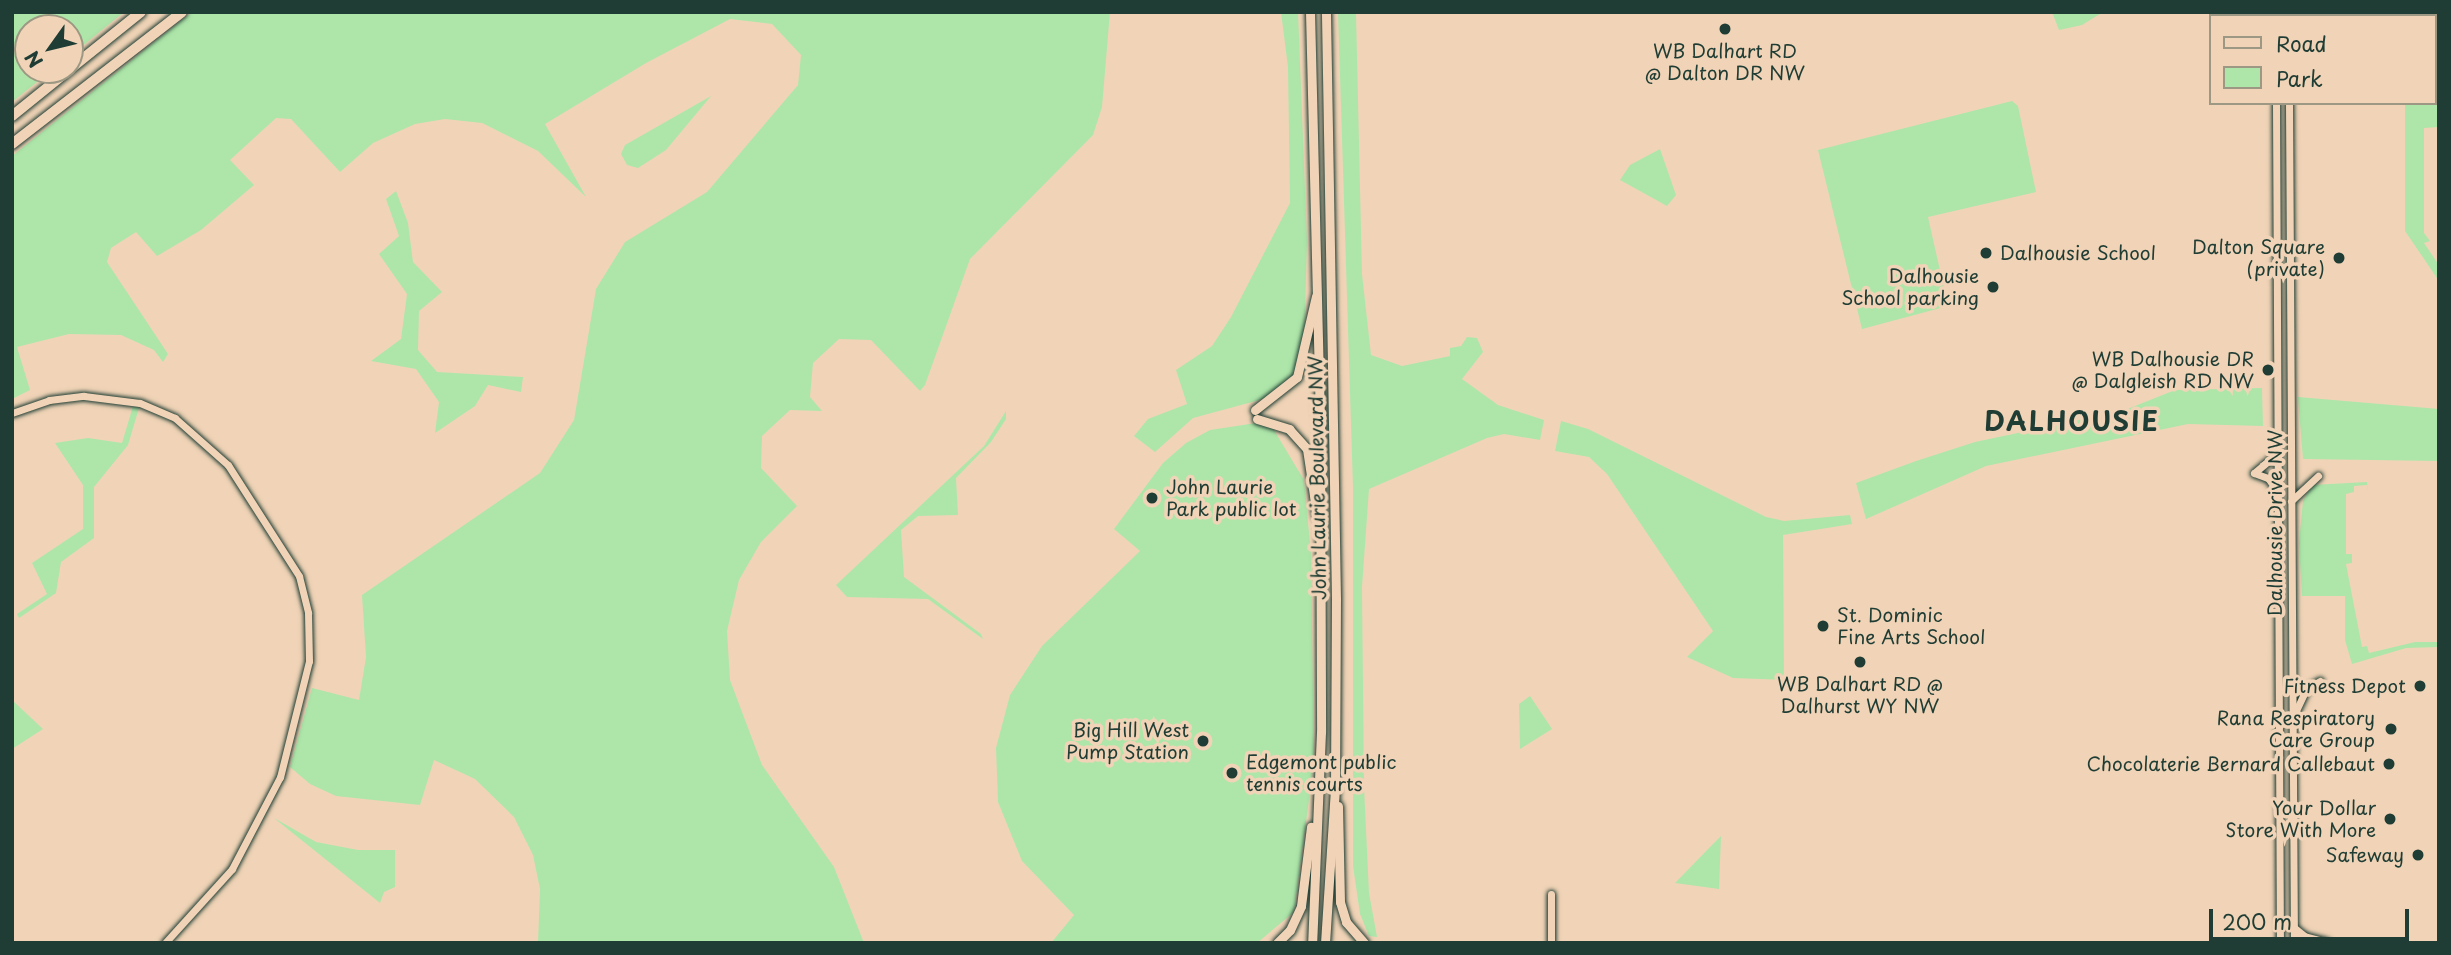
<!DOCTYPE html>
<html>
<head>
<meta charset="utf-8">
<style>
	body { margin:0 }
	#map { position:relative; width:2451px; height:955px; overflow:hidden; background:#f1d4b7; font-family:"Playpen Sans",sans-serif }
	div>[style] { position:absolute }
	.green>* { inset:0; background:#aee6a9 }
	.roads { filter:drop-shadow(0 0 2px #1f3d34) drop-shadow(0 0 2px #1f3d34) }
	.tertiary>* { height:7px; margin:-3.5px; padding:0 3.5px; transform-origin:3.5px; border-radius:3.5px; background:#f1d4b7 }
	.secondary>* { height:9px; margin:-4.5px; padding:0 4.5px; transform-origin:4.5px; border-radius:4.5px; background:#f1d4b7 }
	.primary>* { height:10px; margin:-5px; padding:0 5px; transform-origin:5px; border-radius:5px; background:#f1d4b7 }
	.dots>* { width:19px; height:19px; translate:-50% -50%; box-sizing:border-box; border:4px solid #f1d4b7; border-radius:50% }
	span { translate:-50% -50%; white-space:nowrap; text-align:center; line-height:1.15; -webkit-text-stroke:7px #f1d4b7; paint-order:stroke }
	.poi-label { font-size:19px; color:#1f3d34 }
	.right { translate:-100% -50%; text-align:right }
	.left { translate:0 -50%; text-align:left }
	.street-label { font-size:19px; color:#1f3d34 }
	.district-label { font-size:26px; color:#1f3d34; font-weight:700; letter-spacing:2px }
	.frame { position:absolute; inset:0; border:14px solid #1f3d34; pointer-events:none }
	.legend { position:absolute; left:2209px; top:14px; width:228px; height:91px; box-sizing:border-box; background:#f1d4b7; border:2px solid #9d9883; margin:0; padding:9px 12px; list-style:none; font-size:21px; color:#1f3d34 }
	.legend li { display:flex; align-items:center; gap:14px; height:35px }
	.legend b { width:35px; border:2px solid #9d9883 }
	.north { position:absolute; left:14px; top:14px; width:70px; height:70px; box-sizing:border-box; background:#f1d4b7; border:2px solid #9d9883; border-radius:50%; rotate:236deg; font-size:19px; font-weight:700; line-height:28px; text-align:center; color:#1f3d34 }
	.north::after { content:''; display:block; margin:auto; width:24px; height:32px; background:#1f3d34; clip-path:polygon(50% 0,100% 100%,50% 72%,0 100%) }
	.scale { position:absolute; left:2209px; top:909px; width:200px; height:32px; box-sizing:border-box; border:4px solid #1f3d34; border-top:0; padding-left:9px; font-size:21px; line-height:24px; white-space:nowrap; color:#1f3d34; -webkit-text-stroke:5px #f1d4b7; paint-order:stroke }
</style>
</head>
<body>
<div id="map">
	<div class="green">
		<i style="clip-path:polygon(12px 12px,124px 12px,70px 56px,70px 28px,28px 28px,28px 70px,52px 70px,12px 102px)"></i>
		<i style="clip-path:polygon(192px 12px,1110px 12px,1102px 107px,1093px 135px,970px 259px,925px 385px,920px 391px,871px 340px,839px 339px,813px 363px,810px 397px,822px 411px,790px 410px,762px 436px,761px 468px,797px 506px,761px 542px,739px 580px,727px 631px,730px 680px,762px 765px,834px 867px,864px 943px,538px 943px,540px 889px,533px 855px,514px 817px,475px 779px,434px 760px,420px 805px,336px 796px,310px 784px,290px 767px,312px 688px,359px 700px,366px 657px,362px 595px,540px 473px,574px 420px,596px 289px,625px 242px,707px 192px,798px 85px,801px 55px,772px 24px,730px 19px,646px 63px,545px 124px,586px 197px,538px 151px,482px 123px,445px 119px,415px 124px,373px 143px,340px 172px,291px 119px,276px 118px,230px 160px,254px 185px,201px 230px,157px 256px,136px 232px,111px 248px,107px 262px,168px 354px,163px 362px,154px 350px,121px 335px,69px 334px,17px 347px,30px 390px,12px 399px,12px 156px)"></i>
		<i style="clip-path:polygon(1281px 12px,1298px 12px,1307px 241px,1304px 347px,1295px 373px,1267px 398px,1193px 418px,1155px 452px,1134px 436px,1148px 419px,1187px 404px,1176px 370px,1212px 346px,1231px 317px,1290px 203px,1288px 67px)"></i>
		<i style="clip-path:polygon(1338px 12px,1356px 12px,1362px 274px,1371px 355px,1402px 366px,1450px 356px,1450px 348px,1461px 346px,1467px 337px,1477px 338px,1483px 352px,1462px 379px,1498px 405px,1544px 420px,1540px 440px,1504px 434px,1487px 438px,1369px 489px,1362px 587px,1364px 787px,1369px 893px,1377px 937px,1369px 936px,1360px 914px,1353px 866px,1353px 488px)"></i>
		<i style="clip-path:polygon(2052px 12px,2103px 12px,2082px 25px,2059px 30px)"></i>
		<i style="clip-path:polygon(2378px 12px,2439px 12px,2439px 127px,2424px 128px,2424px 233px,2430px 241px,2424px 243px,2439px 265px,2439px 281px,2405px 231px,2405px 103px,2435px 103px,2435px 16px)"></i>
		<i style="clip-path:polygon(711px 96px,666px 150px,638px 168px,627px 165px,621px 154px,625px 145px)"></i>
		<i style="clip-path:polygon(2012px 101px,2018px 106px,2036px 192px,1928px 217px,1948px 306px,1862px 329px,1818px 150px)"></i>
		<i style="clip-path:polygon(1660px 149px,1676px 195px,1667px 206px,1620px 180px,1630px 165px)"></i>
		<i style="clip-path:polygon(396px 191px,408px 223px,413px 262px,442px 292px,419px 311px,418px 350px,437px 372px,523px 377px,521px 392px,488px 385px,475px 406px,435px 433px,439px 402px,416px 369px,371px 361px,401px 339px,407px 294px,379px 254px,399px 236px,386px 199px)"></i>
		<i style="clip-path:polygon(2262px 388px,2263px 426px,2188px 424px,1986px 466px,1866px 519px,1856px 483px,1916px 461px,1975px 442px,2125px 410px,2175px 390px)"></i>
		<i style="clip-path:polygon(2298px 397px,2439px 409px,2439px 461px,2303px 459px)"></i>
		<i style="clip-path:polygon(133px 406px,139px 408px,128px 445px,94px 487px,94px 538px,61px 562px,56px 593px,19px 618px,17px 614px,47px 594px,32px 563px,83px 529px,83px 485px,55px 443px,88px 438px,122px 443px)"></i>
		<i style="clip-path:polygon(1006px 411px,1006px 419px,991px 442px,956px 478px,958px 515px,918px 516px,901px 530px,904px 577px,981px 634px,983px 639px,928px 599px,847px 597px,836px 585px,984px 446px)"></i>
		<i style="clip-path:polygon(1561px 421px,1588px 429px,1766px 517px,1784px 521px,1850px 515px,1852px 524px,1783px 535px,1784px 680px,1733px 678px,1687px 657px,1713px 631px,1607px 474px,1589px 457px,1555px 451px)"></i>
		<i style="clip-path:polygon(1256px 423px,1271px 425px,1304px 480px,1311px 554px,1314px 762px,1294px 912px,1257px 943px,1051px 943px,1074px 915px,1022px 861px,998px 802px,996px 748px,1010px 695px,1042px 646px,1140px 551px,1114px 529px,1163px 463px,1186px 443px,1210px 430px)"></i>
		<i style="clip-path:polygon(2367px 482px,2368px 491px,2367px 485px,2354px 486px,2354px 492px,2346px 494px,2346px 554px,2352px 554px,2352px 563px,2346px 564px,2362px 647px,2367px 646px,2369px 653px,2415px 642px,2439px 642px,2439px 647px,2406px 648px,2352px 664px,2345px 640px,2345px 596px,2302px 596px,2299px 543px,2303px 501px,2312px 485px)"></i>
		<i style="clip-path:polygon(1530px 696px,1552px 729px,1520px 749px,1519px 704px)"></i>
		<i style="clip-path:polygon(12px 700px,43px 729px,12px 749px)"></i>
		<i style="clip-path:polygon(274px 818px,316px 842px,358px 850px,395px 850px,395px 887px,384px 892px,380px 903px)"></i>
		<i style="clip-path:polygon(1721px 836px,1719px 889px,1675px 883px,1713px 844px)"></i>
	</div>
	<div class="roads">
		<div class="tertiary">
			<i style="left:2250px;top:12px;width:5px;rotate:53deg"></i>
			<i style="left:2266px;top:12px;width:4px;rotate:63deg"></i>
			<i style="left:2276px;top:103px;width:840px;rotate:89.73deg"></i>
			<i style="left:2289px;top:103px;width:840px;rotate:89.66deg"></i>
			<i style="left:12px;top:413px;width:39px;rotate:-19deg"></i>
			<i style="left:49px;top:400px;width:35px;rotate:-7deg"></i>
			<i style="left:84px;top:396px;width:56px;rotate:7.1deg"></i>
			<i style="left:140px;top:403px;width:38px;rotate:23deg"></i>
			<i style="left:175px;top:418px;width:71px;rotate:41.6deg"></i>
			<i style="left:228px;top:465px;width:132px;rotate:57.4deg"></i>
			<i style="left:299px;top:576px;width:38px;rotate:76deg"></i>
			<i style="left:308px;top:613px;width:48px;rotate:88.8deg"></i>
			<i style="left:309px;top:661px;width:120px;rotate:104deg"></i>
			<i style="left:280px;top:777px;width:104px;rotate:117.6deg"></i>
			<i style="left:232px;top:869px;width:100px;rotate:132.2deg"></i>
			<i style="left:2254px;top:473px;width:15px;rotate:20deg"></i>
			<i style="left:2268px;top:478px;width:16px;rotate:55deg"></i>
			<i style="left:2254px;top:473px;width:30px;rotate:-40deg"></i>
			<i style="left:2291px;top:501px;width:37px;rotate:-43deg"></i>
			<i style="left:2294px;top:715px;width:29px;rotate:-65deg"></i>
			<i style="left:2306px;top:689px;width:16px;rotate:-30deg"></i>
			<i style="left:1551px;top:894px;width:49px;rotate:90deg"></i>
		</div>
		<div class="secondary">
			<i style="left:1310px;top:12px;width:406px;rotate:88.6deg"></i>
			<i style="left:1320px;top:418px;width:314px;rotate:89.8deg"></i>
			<i style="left:1321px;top:732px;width:211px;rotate:92.4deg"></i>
			<i style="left:1255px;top:410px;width:53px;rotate:-38.2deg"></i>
			<i style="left:1297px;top:377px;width:83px;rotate:-76.8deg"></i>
			<i style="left:1257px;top:419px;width:34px;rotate:17deg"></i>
			<i style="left:1289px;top:429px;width:27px;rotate:48deg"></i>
			<i style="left:1307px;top:449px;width:67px;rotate:81.4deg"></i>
			<i style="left:1338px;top:806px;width:96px;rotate:88.8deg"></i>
			<i style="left:1340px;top:902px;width:21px;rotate:73deg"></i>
			<i style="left:1346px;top:922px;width:28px;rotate:49deg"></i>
			<i style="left:2293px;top:928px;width:14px;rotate:39deg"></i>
			<i style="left:2304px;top:937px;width:23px;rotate:15deg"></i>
			<i style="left:1277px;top:943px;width:18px;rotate:-45deg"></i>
			<i style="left:1290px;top:930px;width:26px;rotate:-65deg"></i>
			<i style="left:1301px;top:906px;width:80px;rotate:-82.8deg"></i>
			<i style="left:1325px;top:943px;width:154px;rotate:-86.3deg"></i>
			<i style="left:1335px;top:789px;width:190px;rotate:-89.7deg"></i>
			<i style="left:1336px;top:599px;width:587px;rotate:-90.98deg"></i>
		</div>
		<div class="primary">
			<i style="left:70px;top:69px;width:91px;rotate:-38.8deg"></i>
			<i style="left:12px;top:116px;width:73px;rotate:-38.9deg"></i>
			<i style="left:12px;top:144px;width:215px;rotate:-37.8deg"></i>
		</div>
	</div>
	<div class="dots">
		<i style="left:1725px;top:29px;background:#1f3d34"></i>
		<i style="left:1986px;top:253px;background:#1f3d34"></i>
		<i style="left:2339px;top:258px;background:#1f3d34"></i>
		<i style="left:1993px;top:287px;background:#1f3d34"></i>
		<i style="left:2268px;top:370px;background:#1f3d34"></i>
		<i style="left:1152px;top:498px;background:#1f3d34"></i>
		<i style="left:1823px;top:626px;background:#1f3d34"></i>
		<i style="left:1860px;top:662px;background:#1f3d34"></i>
		<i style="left:2420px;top:686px;background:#1f3d34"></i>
		<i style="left:2391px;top:729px;background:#1f3d34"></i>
		<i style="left:1203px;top:741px;background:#1f3d34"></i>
		<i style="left:2389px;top:764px;background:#1f3d34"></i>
		<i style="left:1232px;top:773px;background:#1f3d34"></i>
		<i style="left:2390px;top:819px;background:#1f3d34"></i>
		<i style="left:2418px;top:855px;background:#1f3d34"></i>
	</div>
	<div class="poi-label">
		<span style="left:1725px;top:62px">WB Dalhart RD<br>@ Dalton DR NW</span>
		<span class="right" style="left:2325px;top:258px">Dalton Square<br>(private)</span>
		<span class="left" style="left:2000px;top:253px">Dalhousie School</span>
		<span class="right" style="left:1979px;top:287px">Dalhousie<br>School parking</span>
		<span class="right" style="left:2254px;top:370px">WB Dalhousie DR<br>@ Dalgleish RD NW</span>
		<span class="left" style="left:1166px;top:498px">John Laurie<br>Park public lot</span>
		<span class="left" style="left:1837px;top:626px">St. Dominic<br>Fine Arts School</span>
		<span style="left:1860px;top:695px">WB Dalhart RD @<br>Dalhurst WY NW</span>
		<span class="right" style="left:2406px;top:686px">Fitness Depot</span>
		<span class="right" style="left:2375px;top:729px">Rana Respiratory<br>Care Group</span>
		<span class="right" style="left:1189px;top:741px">Big Hill West<br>Pump Station</span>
		<span class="left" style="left:1246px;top:773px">Edgemont public<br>tennis courts</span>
		<span class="right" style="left:2375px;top:764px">Chocolaterie Bernard Callebaut</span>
		<span class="right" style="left:2376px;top:819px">Your Dollar<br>Store With More</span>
		<span class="right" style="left:2404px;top:855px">Safeway</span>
	</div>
	<div class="street-label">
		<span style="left:1317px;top:478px;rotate:-91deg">John Laurie Boulevard NW</span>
		<span style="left:2275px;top:523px;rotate:-90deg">Dalhousie Drive NW</span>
	</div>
	<div class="district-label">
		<span style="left:2072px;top:421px">DALHOUSIE</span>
	</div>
	<div class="frame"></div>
	<ul class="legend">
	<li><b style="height:9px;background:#f1d4b7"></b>Road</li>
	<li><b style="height:19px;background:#aee6a9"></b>Park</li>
	</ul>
	<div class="north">N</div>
	<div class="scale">200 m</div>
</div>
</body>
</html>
